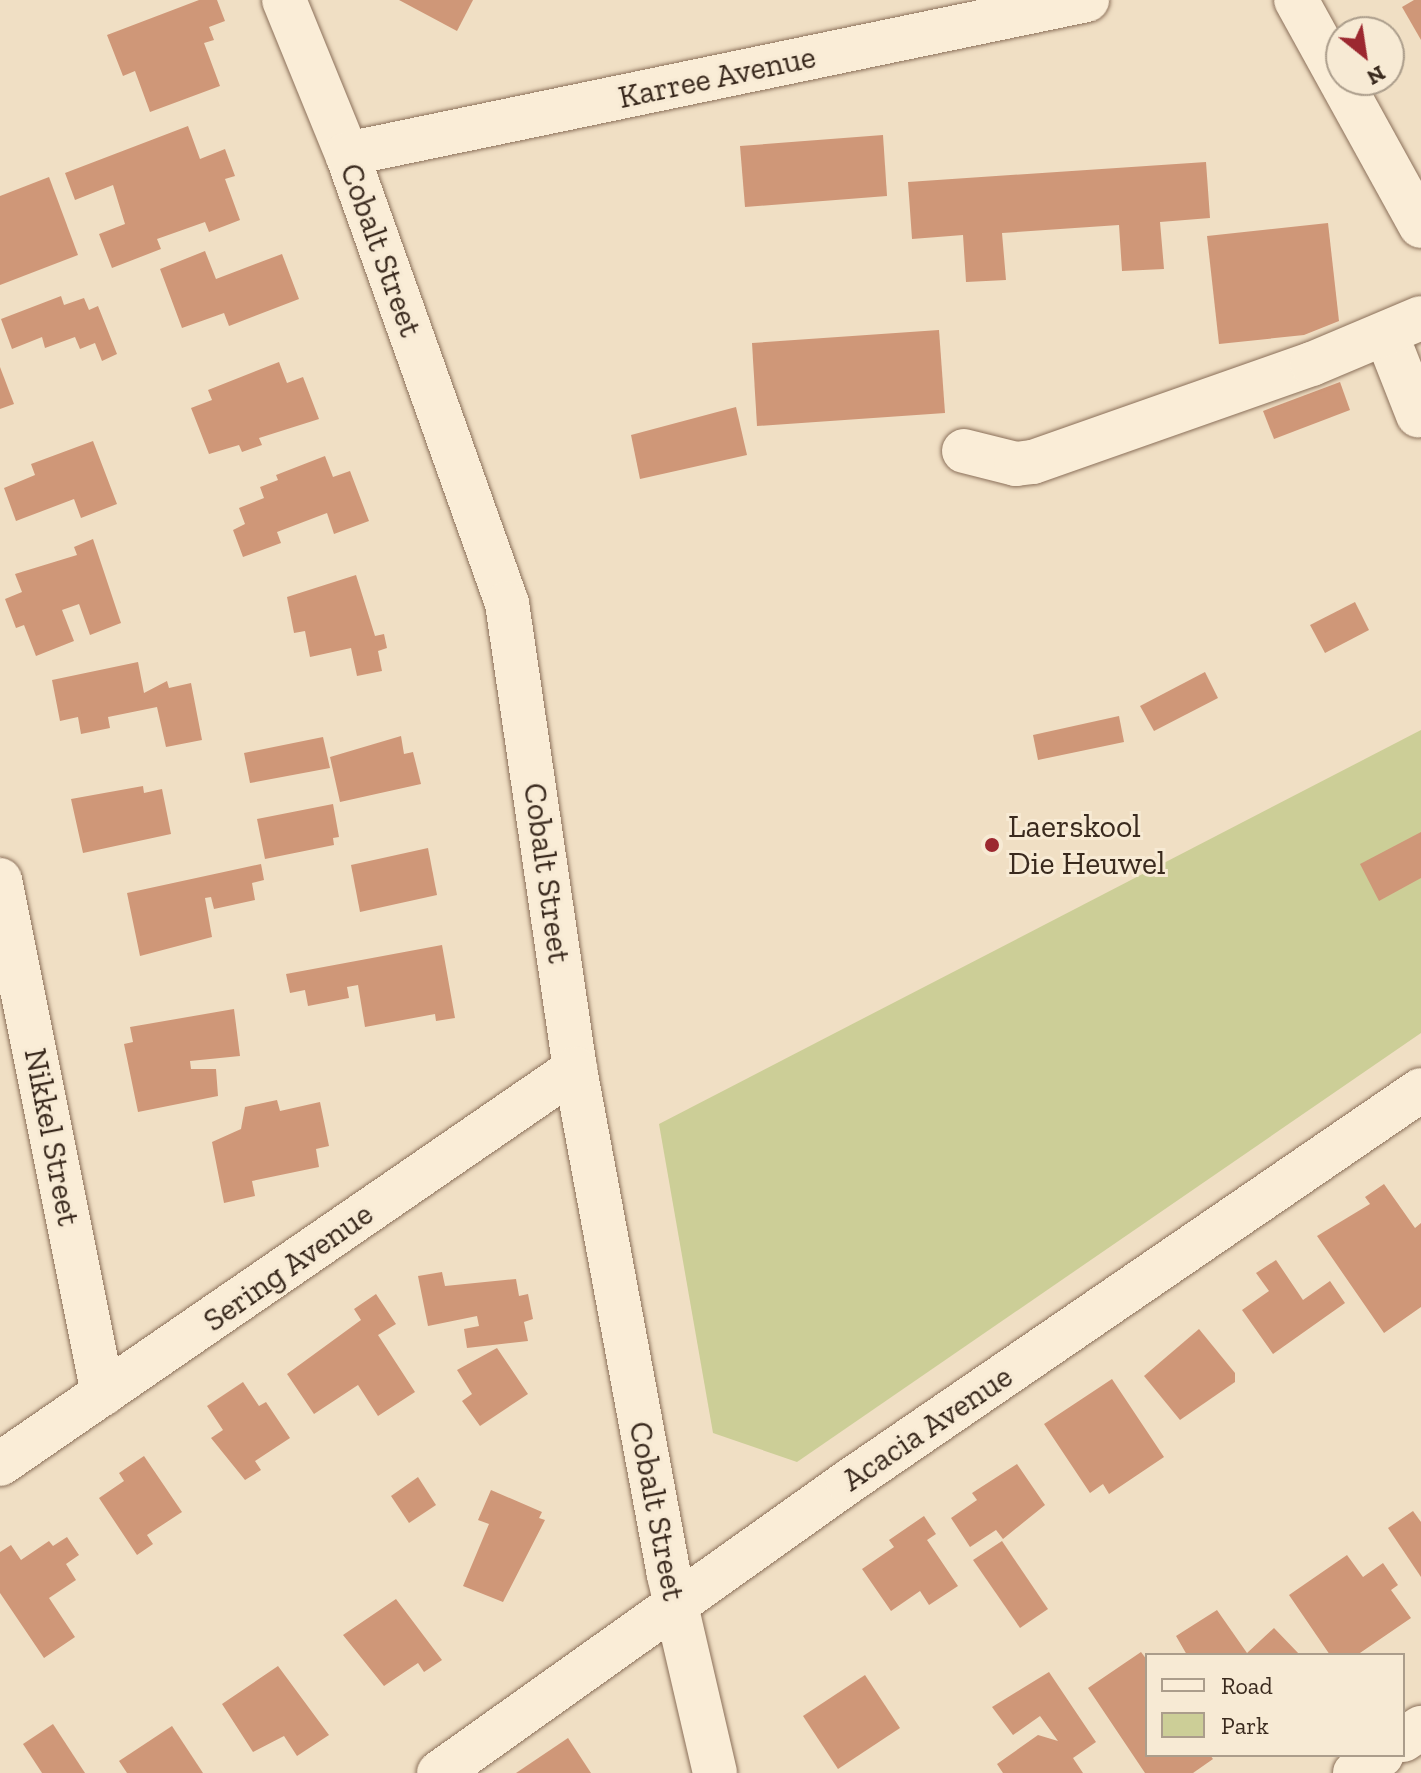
<!DOCTYPE html>
<html>
<head>
<meta charset="utf-8">
<style>
	body { margin:0 }
	#map { position:relative; width:1421px; height:1773px; overflow:hidden; background:#f0dfc4; font-family:"Zilla Slab",serif }
	div>[style] { position:absolute }
	.green>* { inset:0; background:#ccce97 }
	.building>* { inset:0; background:#cf9778 }
	.roads { filter:drop-shadow(0 0 2px #8b705a) drop-shadow(0 0 2px #8b705a) }
	.minor>* { height:44px; margin:-22px; padding:0 22px; transform-origin:22px; border-radius:22px; background:#faedd7 }
	.dots>* { width:22px; height:22px; translate:-50% -50%; box-sizing:border-box; border:4px solid #f7ead4; border-radius:50% }
	span { translate:-50% -50%; white-space:nowrap; text-align:center; line-height:1.15; -webkit-text-stroke:6px #f7ead4; paint-order:stroke }
	.street-label { font-size:32px; color:#3a2a1e }
	.poi-label { font-size:32px; color:#3a2a1e }
	.left { translate:0 -50%; text-align:left }
	.legend { position:absolute; left:1145px; top:1653px; width:260px; height:104px; box-sizing:border-box; background:#f7ead4; border:2px solid #ab9d8b; margin:0; padding:10px 14px; list-style:none; font-size:24px; color:#3a2a1e }
	.legend li { display:flex; align-items:center; gap:16px; height:40px }
	.legend b { width:40px; border:2px solid #ab9d8b }
	.north { position:absolute; left:1325px; top:16px; width:80px; height:80px; box-sizing:border-box; background:#f7ead4; border:2px solid #ab9d8b; border-radius:50%; rotate:150deg; font-size:22px; font-weight:700; line-height:32px; text-align:center; color:#3a2a1e }
	.north::after { content:''; display:block; margin:auto; width:28px; height:36px; background:#9c2830; clip-path:polygon(50% 0,100% 100%,50% 72%,0 100%) }
</style>
</head>
<body>
<div id="map">
	<div class="green">
		<i style="clip-path:polygon(1421px 730px,1421px 1033px,797px 1462px,713px 1433px,659px 1124px)"></i>
	</div>
	<div class="building">
		<i style="clip-path:polygon(199px 0,217px 0,225px 21px,209px 27px,214px 40px,204px 43px,220px 86px,150px 112px,135px 71px,123px 76px,107px 35px)"></i>
		<i style="clip-path:polygon(399px 0,473px 0,457px 31px)"></i>
		<i style="clip-path:polygon(1414px 0,1421px 0,1421px 40px,1402px 7px)"></i>
		<i style="clip-path:polygon(188px 126px,200px 159px,225px 149px,235px 176px,225px 179px,240px 220px,209px 232px,205px 222px,157px 239px,161px 249px,112px 268px,99px 234px,125px 224px,113px 185px,75px 200px,65px 173px)"></i>
		<i style="clip-path:polygon(883px 135px,887px 196px,745px 207px,740px 146px)"></i>
		<i style="clip-path:polygon(1206px 162px,1210px 218px,1160px 222px,1164px 269px,1122px 271px,1119px 225px,1002px 233px,1006px 280px,966px 282px,963px 235px,912px 239px,908px 182px)"></i>
		<i style="clip-path:polygon(49px 177px,78px 255px,0 285px,0 196px)"></i>
		<i style="clip-path:polygon(1328px 223px,1339px 321px,1304px 335px,1219px 344px,1207px 236px)"></i>
		<i style="clip-path:polygon(205px 251px,216px 279px,282px 254px,299px 299px,229px 326px,224px 313px,182px 328px,160px 269px)"></i>
		<i style="clip-path:polygon(61px 296px,64px 305px,84px 298px,89px 310px,98px 306px,117px 354px,102px 361px,95px 343px,80px 349px,75px 337px,45px 348px,42px 337px,12px 349px,1px 319px)"></i>
		<i style="clip-path:polygon(939px 330px,945px 413px,757px 426px,752px 343px)"></i>
		<i style="clip-path:polygon(279px 362px,287px 383px,303px 377px,319px 419px,259px 438px,262px 445px,242px 452px,239px 445px,209px 454px,191px 408px,212px 400px,208px 390px)"></i>
		<i style="clip-path:polygon(0 367px,14px 404px,0 409px)"></i>
		<i style="clip-path:polygon(1340px 382px,1350px 410px,1274px 439px,1263px 411px)"></i>
		<i style="clip-path:polygon(736px 407px,747px 455px,640px 479px,631px 435px)"></i>
		<i style="clip-path:polygon(93px 441px,117px 504px,81px 518px,74px 499px,16px 521px,4px 488px,35px 475px,31px 464px)"></i>
		<i style="clip-path:polygon(325px 456px,333px 477px,350px 471px,369px 521px,334px 534px,327px 513px,277px 532px,281px 543px,243px 557px,233px 530px,245px 524px,239px 508px,264px 498px,260px 487px,278px 480px,276px 475px)"></i>
		<i style="clip-path:polygon(93px 539px,121px 623px,90px 635px,79px 604px,62px 610px,74px 641px,36px 656px,24px 625px,16px 628px,5px 599px,22px 592px,15px 574px,77px 555px,74px 547px)"></i>
		<i style="clip-path:polygon(356px 575px,375px 636px,384px 634px,387px 648px,378px 651px,382px 671px,357px 676px,351px 648px,310px 657px,305px 631px,294px 633px,287px 597px)"></i>
		<i style="clip-path:polygon(1355px 602px,1369px 630px,1325px 653px,1310px 625px)"></i>
		<i style="clip-path:polygon(138px 662px,144px 693px,167px 681px,169px 688px,191px 683px,202px 740px,166px 747px,157px 707px,108px 717px,110px 728px,81px 734px,78px 717px,60px 721px,52px 680px)"></i>
		<i style="clip-path:polygon(1205px 672px,1218px 698px,1154px 731px,1140px 706px)"></i>
		<i style="clip-path:polygon(1119px 716px,1124px 742px,1038px 760px,1033px 735px)"></i>
		<i style="clip-path:polygon(401px 736px,404px 754px,413px 752px,421px 784px,340px 802px,330px 757px)"></i>
		<i style="clip-path:polygon(323px 737px,330px 768px,250px 783px,244px 753px)"></i>
		<i style="clip-path:polygon(143px 786px,144px 793px,162px 789px,171px 834px,83px 853px,71px 799px)"></i>
		<i style="clip-path:polygon(333px 804px,339px 837px,333px 838px,334px 845px,265px 859px,257px 819px)"></i>
		<i style="clip-path:polygon(1421px 832px,1421px 878px,1379px 901px,1360px 864px)"></i>
		<i style="clip-path:polygon(428px 848px,437px 895px,360px 912px,351px 865px)"></i>
		<i style="clip-path:polygon(261px 864px,264px 880px,252px 883px,255px 900px,214px 909px,211px 897px,205px 898px,212px 937px,140px 956px,127px 893px)"></i>
		<i style="clip-path:polygon(442px 945px,455px 1018px,436px 1021px,435px 1014px,365px 1027px,358px 985px,347px 987px,349px 998px,308px 1006px,305px 990px,290px 993px,286px 974px)"></i>
		<i style="clip-path:polygon(234px 1009px,240px 1056px,190px 1061px,191px 1069px,216px 1069px,218px 1096px,138px 1112px,124px 1044px,133px 1042px,130px 1027px)"></i>
		<i style="clip-path:polygon(277px 1100px,280px 1111px,320px 1102px,329px 1146px,316px 1149px,319px 1167px,252px 1181px,255px 1196px,224px 1203px,212px 1142px,241px 1129px,245px 1107px)"></i>
		<i style="clip-path:polygon(1384px 1184px,1415px 1228px,1421px 1223px,1421px 1307px,1384px 1333px,1317px 1236px,1370px 1204px,1365px 1197px)"></i>
		<i style="clip-path:polygon(1276px 1260px,1303px 1300px,1330px 1281px,1345px 1303px,1273px 1354px,1242px 1310px,1269px 1291px,1256px 1273px)"></i>
		<i style="clip-path:polygon(442px 1272px,445px 1286px,516px 1279px,519px 1296px,528px 1294px,533px 1319px,524px 1322px,528px 1341px,467px 1348px,464px 1329px,479px 1326px,477px 1316px,428px 1326px,418px 1276px)"></i>
		<i style="clip-path:polygon(376px 1294px,396px 1324px,378px 1335px,415px 1392px,378px 1416px,358px 1385px,314px 1414px,287px 1374px,361px 1320px,354px 1309px)"></i>
		<i style="clip-path:polygon(1199px 1329px,1235px 1373px,1235px 1382px,1180px 1420px,1144px 1376px)"></i>
		<i style="clip-path:polygon(497px 1348px,528px 1394px,480px 1426px,462px 1401px,472px 1394px,457px 1370px)"></i>
		<i style="clip-path:polygon(1112px 1379px,1164px 1457px,1109px 1494px,1103px 1484px,1090px 1493px,1044px 1424px)"></i>
		<i style="clip-path:polygon(243px 1382px,259px 1406px,266px 1402px,290px 1438px,255px 1461px,261px 1470px,245px 1480px,211px 1438px,223px 1430px,207px 1406px)"></i>
		<i style="clip-path:polygon(144px 1456px,182px 1512px,147px 1535px,153px 1544px,137px 1555px,99px 1498px,124px 1481px,119px 1473px)"></i>
		<i style="clip-path:polygon(1017px 1464px,1045px 1505px,1003px 1539px,996px 1530px,970px 1547px,951px 1518px,977px 1500px,972px 1493px)"></i>
		<i style="clip-path:polygon(418px 1477px,436px 1505px,409px 1523px,391px 1496px)"></i>
		<i style="clip-path:polygon(491px 1490px,542px 1512px,539px 1518px,545px 1520px,503px 1602px,463px 1586px,489px 1524px,478px 1520px)"></i>
		<i style="clip-path:polygon(1413px 1511px,1421px 1522px,1421px 1577px,1388px 1528px)"></i>
		<i style="clip-path:polygon(924px 1516px,936px 1534px,927px 1540px,958px 1586px,929px 1605px,920px 1591px,891px 1611px,862px 1569px,894px 1547px,889px 1540px)"></i>
		<i style="clip-path:polygon(67px 1537px,79px 1555px,66px 1564px,76px 1580px,49px 1598px,75px 1637px,44px 1658px,0 1593px,0 1552px,11px 1545px,21px 1560px,49px 1541px,53px 1546px)"></i>
		<i style="clip-path:polygon(1002px 1541px,1048px 1609px,1020px 1628px,973px 1560px)"></i>
		<i style="clip-path:polygon(1347px 1555px,1363px 1577px,1383px 1563px,1398px 1585px,1391px 1590px,1411px 1618px,1357px 1655px,1330px 1655px,1289px 1595px)"></i>
		<i style="clip-path:polygon(396px 1599px,442px 1660px,424px 1672px,418px 1663px,384px 1686px,343px 1635px)"></i>
		<i style="clip-path:polygon(1217px 1610px,1247px 1653px,1274px 1628px,1300px 1655px,1187px 1655px,1176px 1636px)"></i>
		<i style="clip-path:polygon(1141px 1652px,1147px 1660px,1147px 1755px,1210px 1755px,1213px 1759px,1193px 1773px,1145px 1773px,1088px 1688px)"></i>
		<i style="clip-path:polygon(278px 1666px,329px 1735px,297px 1756px,284px 1736px,253px 1752px,222px 1704px)"></i>
		<i style="clip-path:polygon(1049px 1672px,1096px 1742px,1073px 1758px,1083px 1773px,1003px 1773px,997px 1764px,1038px 1735px,1058px 1741px,1040px 1716px,1013px 1735px,992px 1707px)"></i>
		<i style="clip-path:polygon(865px 1675px,900px 1728px,838px 1769px,803px 1716px)"></i>
		<i style="clip-path:polygon(53px 1724px,85px 1773px,42px 1773px,23px 1744px)"></i>
		<i style="clip-path:polygon(172px 1726px,203px 1773px,127px 1773px,119px 1761px)"></i>
		<i style="clip-path:polygon(568px 1738px,591px 1773px,516px 1773px)"></i>
	</div>
	<div class="roads">
		<div class="minor">
			<i style="left:284px;top:0;width:166px;rotate:67.8deg"></i>
			<i style="left:347px;top:154px;width:477px;rotate:70.4deg"></i>
			<i style="left:507px;top:603px;width:471px;rotate:81.7deg"></i>
			<i style="left:575px;top:1069px;width:515px;rotate:79.48deg"></i>
			<i style="left:669px;top:1575px;width:203px;rotate:76.9deg"></i>
			<i style="left:1296px;top:0;width:258px;rotate:61.1deg"></i>
			<i style="left:347px;top:154px;width:756px;rotate:-11.76deg"></i>
			<i style="left:1394px;top:354px;width:66px;rotate:68.5deg"></i>
			<i style="left:964px;top:451px;width:54px;rotate:14deg"></i>
			<i style="left:1016px;top:464px;width:17px;rotate:-7deg"></i>
			<i style="left:1033px;top:462px;width:296px;rotate:-19.4deg"></i>
			<i style="left:1312px;top:364px;width:118px;rotate:-22.9deg"></i>
			<i style="left:0;top:880px;width:524px;rotate:78.67deg"></i>
			<i style="left:0;top:1464px;width:698px;rotate:-34.49deg"></i>
			<i style="left:1403px;top:1740px;width:22px;rotate:-34deg"></i>
			<i style="left:439px;top:1773px;width:502px;rotate:-35.43deg"></i>
			<i style="left:848px;top:1482px;width:694px;rotate:-34.38deg"></i>
			<i style="left:1355px;top:1773px;width:32px;rotate:-34deg"></i>
		</div>
	</div>
	<div class="dots">
		<i style="left:992px;top:845px;background:#9c2830"></i>
	</div>
	<div class="street-label">
		<span style="left:717px;top:77px;rotate:-12deg">Karree Avenue</span>
		<span style="left:381px;top:250px;rotate:70deg">Cobalt Street</span>
		<span style="left:547px;top:873px;rotate:82deg">Cobalt Street</span>
		<span style="left:52px;top:1137px;rotate:79deg">Nikkel Street</span>
		<span style="left:288px;top:1267px;rotate:-35deg">Sering Avenue</span>
		<span style="left:927px;top:1428px;rotate:-34deg">Acacia Avenue</span>
		<span style="left:657px;top:1511px;rotate:79deg">Cobalt Street</span>
	</div>
	<div class="poi-label">
		<span class="left" style="left:1008px;top:845px">Laerskool<br>Die Heuwel</span>
	</div>
	<ul class="legend">
	<li><b style="height:10px;background:#faedd7"></b>Road</li>
	<li><b style="height:22px;background:#ccce97"></b>Park</li>
	</ul>
	<div class="north">N</div>
</div>
</body>
</html>
